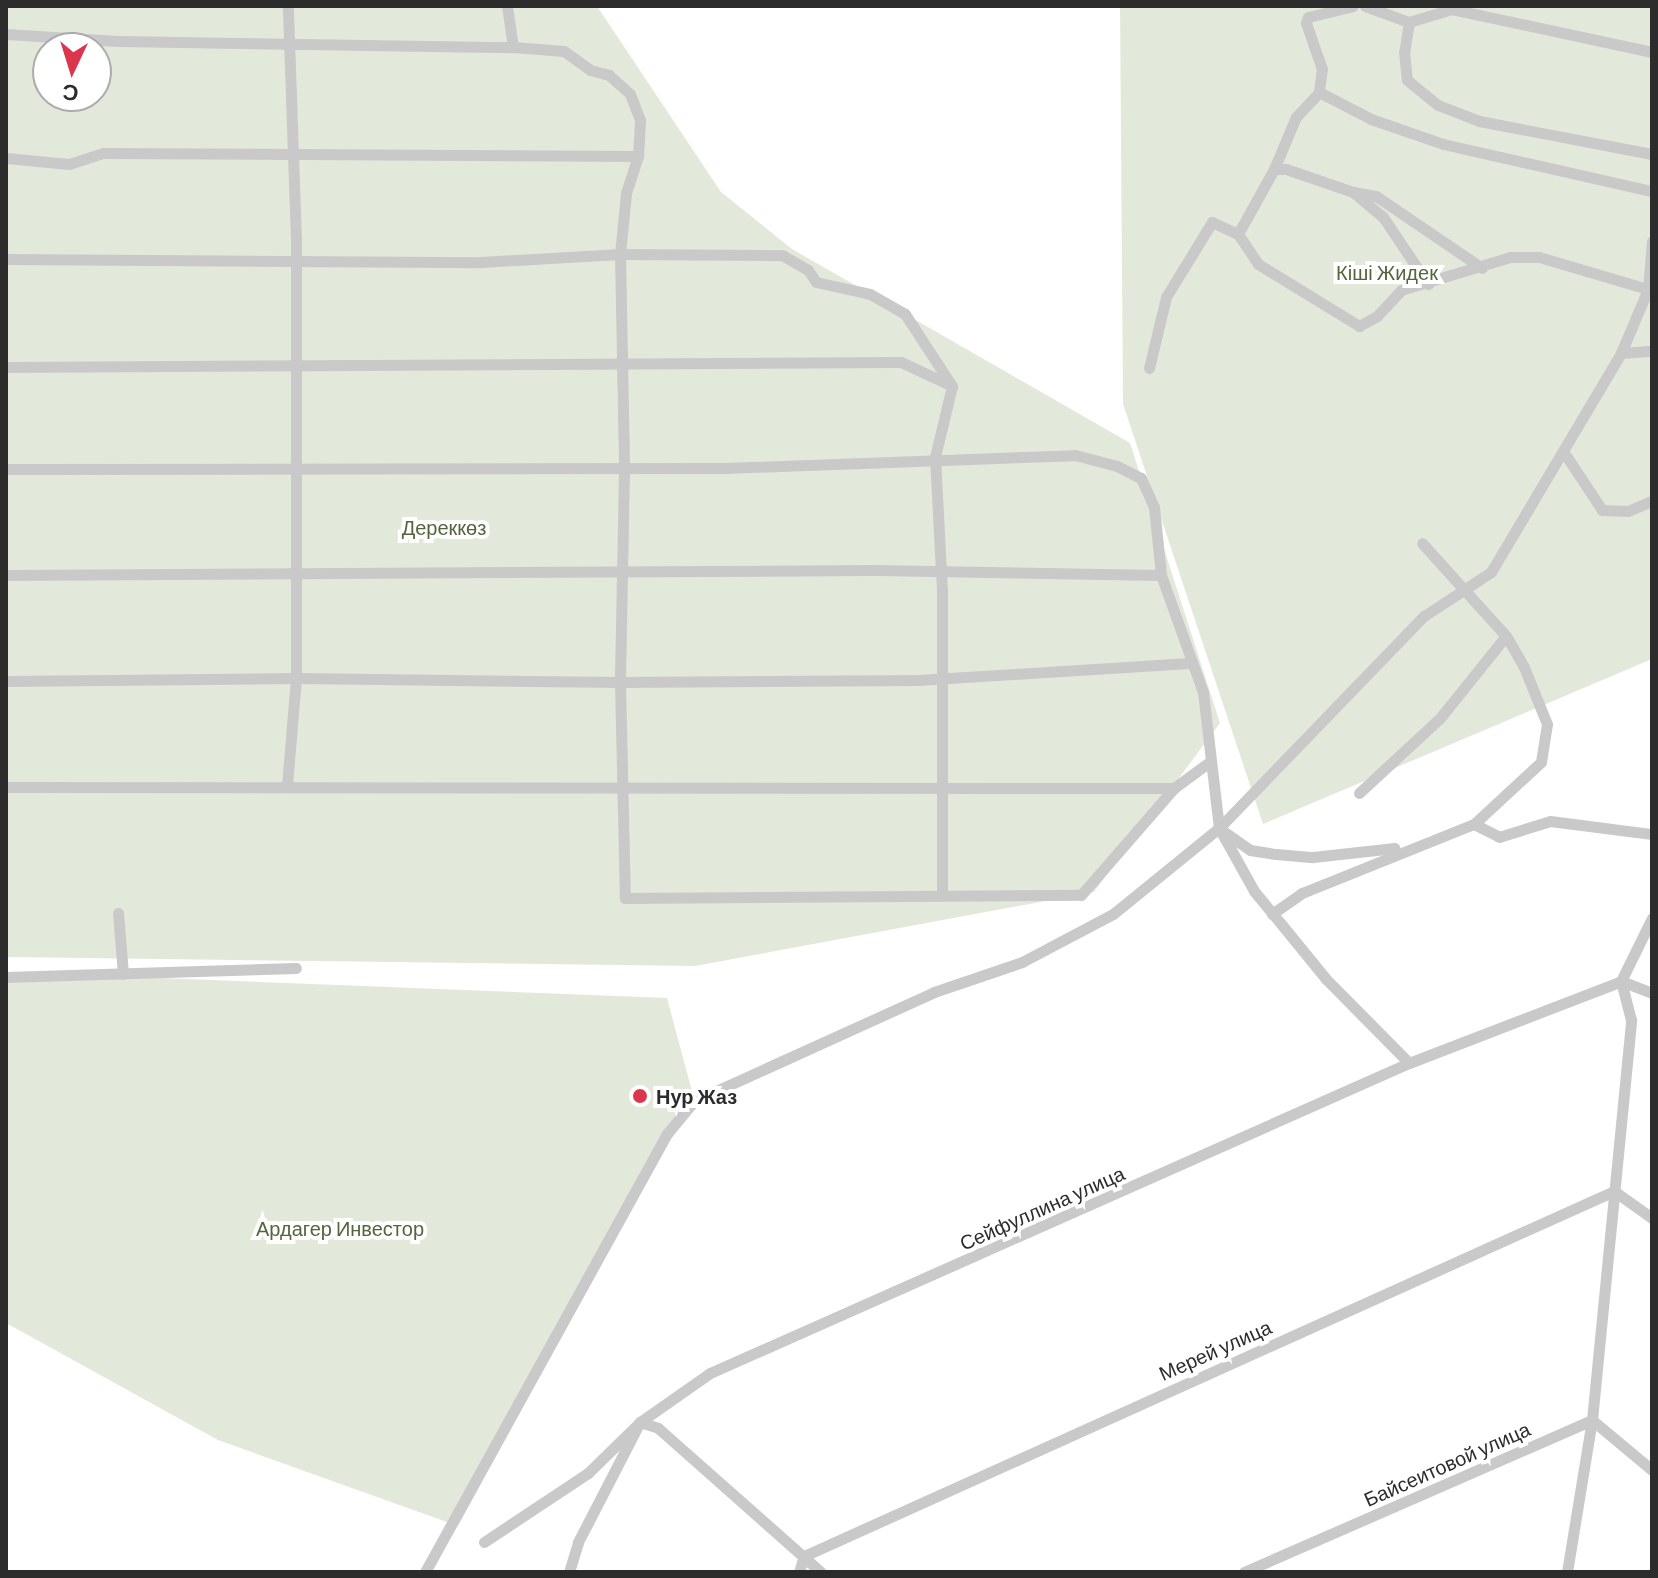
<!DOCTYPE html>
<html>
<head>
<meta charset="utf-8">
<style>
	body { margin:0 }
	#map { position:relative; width:1658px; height:1578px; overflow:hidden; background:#fff; font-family:Barlow,sans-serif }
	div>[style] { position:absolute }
	.green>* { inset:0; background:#e3e9da }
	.minor>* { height:11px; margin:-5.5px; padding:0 5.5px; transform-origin:5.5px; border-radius:5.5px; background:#c9c9c9 }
	.dots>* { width:22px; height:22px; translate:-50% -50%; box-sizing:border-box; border:4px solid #fff; border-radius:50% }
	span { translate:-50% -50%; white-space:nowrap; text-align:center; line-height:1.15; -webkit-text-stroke:8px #fff; paint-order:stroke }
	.park-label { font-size:20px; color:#52653c }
	.poi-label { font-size:20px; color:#2c2c2c; font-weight:700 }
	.left { translate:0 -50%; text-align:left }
	.street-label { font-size:20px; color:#2c2c2c }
	.frame { position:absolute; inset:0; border:8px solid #2c2c2c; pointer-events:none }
	.north { position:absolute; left:32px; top:32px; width:80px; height:80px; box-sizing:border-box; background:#fff; border:2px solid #ababab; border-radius:50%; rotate:184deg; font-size:22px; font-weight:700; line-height:32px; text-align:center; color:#2c2c2c }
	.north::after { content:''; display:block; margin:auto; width:28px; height:36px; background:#dc354e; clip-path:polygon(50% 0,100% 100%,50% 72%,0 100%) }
</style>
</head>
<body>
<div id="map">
	<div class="green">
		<i style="clip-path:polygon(evenodd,6px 6px,597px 6px,721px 192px,792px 249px,1130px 443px,1220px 723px,1094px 892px,695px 966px,6px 957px,6px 6px,48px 48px,96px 48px,96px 96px,48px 96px,48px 48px)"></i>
		<i style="clip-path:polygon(1120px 6px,1652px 6px,1652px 659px,1263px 824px,1123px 404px)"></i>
		<i style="clip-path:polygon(83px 975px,667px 998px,693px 1095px,458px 1526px,218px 1440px,6px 1323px,6px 976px)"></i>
	</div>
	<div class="minor">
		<i style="left:507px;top:6px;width:41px;rotate:81.7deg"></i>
		<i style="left:513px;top:47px;width:51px;rotate:4.5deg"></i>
		<i style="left:564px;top:51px;width:32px;rotate:36deg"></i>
		<i style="left:590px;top:70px;width:20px;rotate:15deg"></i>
		<i style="left:609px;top:75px;width:28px;rotate:42deg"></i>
		<i style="left:630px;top:94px;width:28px;rotate:69deg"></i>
		<i style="left:640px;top:120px;width:36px;rotate:93deg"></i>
		<i style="left:638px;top:156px;width:40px;rotate:108deg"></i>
		<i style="left:626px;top:194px;width:60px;rotate:95.7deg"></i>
		<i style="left:620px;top:254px;width:162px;rotate:0.4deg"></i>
		<i style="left:782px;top:255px;width:30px;rotate:30deg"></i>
		<i style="left:808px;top:270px;width:14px;rotate:56deg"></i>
		<i style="left:816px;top:282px;width:55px;rotate:12.5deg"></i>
		<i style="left:870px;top:294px;width:40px;rotate:29.7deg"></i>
		<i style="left:905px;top:314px;width:86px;rotate:56.9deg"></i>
		<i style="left:952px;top:386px;width:73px;rotate:103.5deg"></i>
		<i style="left:935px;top:457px;width:134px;rotate:87deg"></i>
		<i style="left:942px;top:591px;width:303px;rotate:90deg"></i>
		<i style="left:1365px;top:6px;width:47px;rotate:20deg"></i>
		<i style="left:6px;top:34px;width:112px;rotate:3.6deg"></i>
		<i style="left:118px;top:41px;width:395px;rotate:0.9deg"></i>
		<i style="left:1652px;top:52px;width:205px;rotate:-167.9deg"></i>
		<i style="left:1452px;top:9px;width:45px;rotate:163.2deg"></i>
		<i style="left:1409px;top:22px;width:30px;rotate:99deg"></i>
		<i style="left:1404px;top:52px;width:28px;rotate:84deg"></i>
		<i style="left:1407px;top:80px;width:40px;rotate:39deg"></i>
		<i style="left:1438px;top:105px;width:44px;rotate:21.3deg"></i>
		<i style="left:1479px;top:121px;width:176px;rotate:10.8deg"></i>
		<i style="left:1319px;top:92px;width:59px;rotate:27.4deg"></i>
		<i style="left:1371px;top:119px;width:76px;rotate:19.1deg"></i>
		<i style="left:1443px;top:144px;width:214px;rotate:12.7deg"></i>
		<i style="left:6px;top:158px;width:63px;rotate:5.4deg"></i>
		<i style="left:69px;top:164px;width:36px;rotate:-18deg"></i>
		<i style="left:103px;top:153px;width:535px;rotate:0.32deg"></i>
		<i style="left:1274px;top:169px;width:56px;rotate:-67.1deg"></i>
		<i style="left:1296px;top:117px;width:34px;rotate:-47deg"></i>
		<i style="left:1319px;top:92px;width:23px;rotate:-83deg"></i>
		<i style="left:1322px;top:69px;width:49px;rotate:-109.2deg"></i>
		<i style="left:1306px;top:23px;width:6px;rotate:-72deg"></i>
		<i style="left:1308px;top:17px;width:46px;rotate:-13.7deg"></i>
		<i style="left:1353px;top:192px;width:23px;rotate:10deg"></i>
		<i style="left:1376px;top:196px;width:128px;rotate:34.2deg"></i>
		<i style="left:1238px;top:234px;width:74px;rotate:-61deg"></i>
		<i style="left:1274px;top:169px;width:12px"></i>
		<i style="left:1286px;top:169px;width:71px;rotate:18.9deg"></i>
		<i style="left:1353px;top:192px;width:39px;rotate:40deg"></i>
		<i style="left:1383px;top:217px;width:81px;rotate:56.1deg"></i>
		<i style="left:6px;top:259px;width:475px;rotate:0.4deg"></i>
		<i style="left:481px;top:262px;width:139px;rotate:-3.3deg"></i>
		<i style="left:620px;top:254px;width:216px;rotate:88.9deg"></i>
		<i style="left:624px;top:470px;width:212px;rotate:91.1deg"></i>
		<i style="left:620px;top:682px;width:324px;rotate:-179.3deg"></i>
		<i style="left:296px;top:678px;width:107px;rotate:94.8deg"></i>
		<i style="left:1621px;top:353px;width:31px;rotate:-4deg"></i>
		<i style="left:6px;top:367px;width:895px;rotate:-0.32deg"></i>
		<i style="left:901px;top:362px;width:56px;rotate:25.2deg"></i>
		<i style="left:1149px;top:368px;width:73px;rotate:-76.5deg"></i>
		<i style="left:1166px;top:297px;width:88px;rotate:-58.5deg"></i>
		<i style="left:1212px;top:222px;width:29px;rotate:25deg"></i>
		<i style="left:1238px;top:234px;width:36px;rotate:56deg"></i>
		<i style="left:1258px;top:264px;width:119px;rotate:31.5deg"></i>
		<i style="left:1359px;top:326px;width:21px;rotate:-29deg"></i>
		<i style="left:1377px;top:316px;width:35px;rotate:-47deg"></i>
		<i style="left:1401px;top:290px;width:114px;rotate:-16.8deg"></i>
		<i style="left:1510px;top:257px;width:29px"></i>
		<i style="left:1539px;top:257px;width:114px;rotate:16.4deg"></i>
		<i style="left:1563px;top:451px;width:71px;rotate:56.5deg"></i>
		<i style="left:1602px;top:510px;width:26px;rotate:2deg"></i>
		<i style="left:1628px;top:511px;width:26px;rotate:-23deg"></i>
		<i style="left:6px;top:469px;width:719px;rotate:-0.08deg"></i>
		<i style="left:725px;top:468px;width:350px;rotate:-2.1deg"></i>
		<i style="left:1075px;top:455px;width:43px;rotate:14.7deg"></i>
		<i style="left:1117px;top:466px;width:27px;rotate:27deg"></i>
		<i style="left:1141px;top:478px;width:32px;rotate:66deg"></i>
		<i style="left:1154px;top:507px;width:68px;rotate:84.1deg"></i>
		<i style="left:1161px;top:575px;width:124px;rotate:70.3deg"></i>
		<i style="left:1203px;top:692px;width:137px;rotate:83.3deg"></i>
		<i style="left:1219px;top:828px;width:72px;rotate:60.9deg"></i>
		<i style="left:1254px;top:891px;width:44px;rotate:50.5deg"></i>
		<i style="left:1282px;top:925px;width:70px;rotate:50.8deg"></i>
		<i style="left:1326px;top:979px;width:118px;rotate:45.3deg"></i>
		<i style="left:6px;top:575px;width:870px;rotate:-0.33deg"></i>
		<i style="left:876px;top:570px;width:285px;rotate:1deg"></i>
		<i style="left:1189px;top:663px;width:268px;rotate:176.4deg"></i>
		<i style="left:922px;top:680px;width:302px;rotate:179.6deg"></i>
		<i style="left:620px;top:682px;width:216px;rotate:88.7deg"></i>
		<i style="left:625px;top:898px;width:456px;rotate:-0.4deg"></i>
		<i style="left:1081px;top:895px;width:142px;rotate:-49deg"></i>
		<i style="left:1174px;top:788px;width:42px;rotate:-36.3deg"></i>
		<i style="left:6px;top:681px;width:290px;rotate:-0.6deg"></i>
		<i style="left:296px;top:678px;width:438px;rotate:-90deg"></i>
		<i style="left:296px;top:240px;width:234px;rotate:-92deg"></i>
		<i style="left:6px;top:787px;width:1168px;rotate:0.05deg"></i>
		<i style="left:1359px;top:793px;width:110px;rotate:-42.8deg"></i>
		<i style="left:1440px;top:718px;width:105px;rotate:-51.2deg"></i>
		<i style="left:1474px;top:824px;width:28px;rotate:27deg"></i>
		<i style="left:1499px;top:837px;width:53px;rotate:-17.4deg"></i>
		<i style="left:1550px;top:821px;width:103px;rotate:7.3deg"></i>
		<i style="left:1223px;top:831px;width:33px;rotate:35deg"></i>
		<i style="left:1250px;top:850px;width:26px;rotate:9deg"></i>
		<i style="left:1276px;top:854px;width:37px;rotate:5deg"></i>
		<i style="left:1313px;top:857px;width:82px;rotate:-6.3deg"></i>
		<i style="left:118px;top:913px;width:61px;rotate:85.3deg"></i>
		<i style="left:1272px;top:914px;width:37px;rotate:-35deg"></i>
		<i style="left:1302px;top:893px;width:185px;rotate:-21.9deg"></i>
		<i style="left:1474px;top:824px;width:91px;rotate:-42.8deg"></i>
		<i style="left:1541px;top:762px;width:38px;rotate:-81deg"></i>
		<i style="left:1547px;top:724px;width:61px;rotate:-112deg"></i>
		<i style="left:1524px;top:667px;width:36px;rotate:-120deg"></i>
		<i style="left:1506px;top:636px;width:125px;rotate:-132.1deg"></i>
		<i style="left:6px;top:977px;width:290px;rotate:-1.8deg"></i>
		<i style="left:484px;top:1542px;width:125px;rotate:-33.6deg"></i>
		<i style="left:588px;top:1473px;width:73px;rotate:-44.4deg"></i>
		<i style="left:640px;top:1422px;width:19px;rotate:18deg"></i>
		<i style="left:658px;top:1428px;width:217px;rotate:41.5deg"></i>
		<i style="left:425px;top:1572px;width:499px;rotate:-61.1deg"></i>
		<i style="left:666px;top:1135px;width:44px;rotate:-50.5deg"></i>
		<i style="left:694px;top:1101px;width:264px;rotate:-24.4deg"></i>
		<i style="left:934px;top:992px;width:93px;rotate:-18.8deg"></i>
		<i style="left:1022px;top:962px;width:103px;rotate:-27.8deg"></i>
		<i style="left:1113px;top:914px;width:136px;rotate:-39.1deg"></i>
		<i style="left:1219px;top:828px;width:295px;rotate:-46deg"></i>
		<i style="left:1424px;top:616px;width:80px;rotate:-33.3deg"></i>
		<i style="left:1491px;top:572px;width:255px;rotate:-59.3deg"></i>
		<i style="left:1621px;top:353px;width:69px;rotate:-67.1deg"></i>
		<i style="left:1648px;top:289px;width:48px;rotate:-85.2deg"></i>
		<i style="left:569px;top:1572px;width:31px;rotate:-73deg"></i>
		<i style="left:578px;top:1542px;width:135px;rotate:-62.7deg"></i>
		<i style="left:640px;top:1422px;width:85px;rotate:-35deg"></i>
		<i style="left:710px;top:1373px;width:765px;rotate:-23.92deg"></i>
		<i style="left:1409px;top:1063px;width:227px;rotate:-21.1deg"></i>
		<i style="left:1621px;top:981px;width:70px;rotate:-63.8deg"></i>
		<i style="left:799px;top:1572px;width:17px;rotate:-73deg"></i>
		<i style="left:804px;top:1556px;width:888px;rotate:-24.26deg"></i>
		<i style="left:1614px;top:1191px;width:47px;rotate:35.4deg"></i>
		<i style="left:1244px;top:1572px;width:380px;rotate:-23.6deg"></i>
		<i style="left:1592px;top:1420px;width:78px;rotate:39.8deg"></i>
		<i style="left:1567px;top:1572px;width:154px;rotate:-80.7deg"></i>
		<i style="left:1592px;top:1420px;width:402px;rotate:-84.4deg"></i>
		<i style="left:1631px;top:1020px;width:40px;rotate:-104.4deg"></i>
		<i style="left:1621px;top:981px;width:33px;rotate:21deg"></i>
	</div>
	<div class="dots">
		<i style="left:640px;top:1096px;background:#dc354e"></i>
	</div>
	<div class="park-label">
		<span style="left:1387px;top:272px">Кіші Жидек</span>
		<span style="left:444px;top:527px">Дереккөз</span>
		<span style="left:340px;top:1228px">Ардагер Инвестор</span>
	</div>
	<div class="poi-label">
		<span class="left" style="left:656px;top:1096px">Нур Жаз</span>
	</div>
	<div class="street-label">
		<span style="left:1042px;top:1208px;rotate:-24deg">Сейфуллина улица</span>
		<span style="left:1215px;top:1350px;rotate:-24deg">Мерей улица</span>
		<span style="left:1447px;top:1464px;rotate:-24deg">Байсеитовой улица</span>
	</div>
	<div class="frame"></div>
	<div class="north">С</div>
</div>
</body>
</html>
